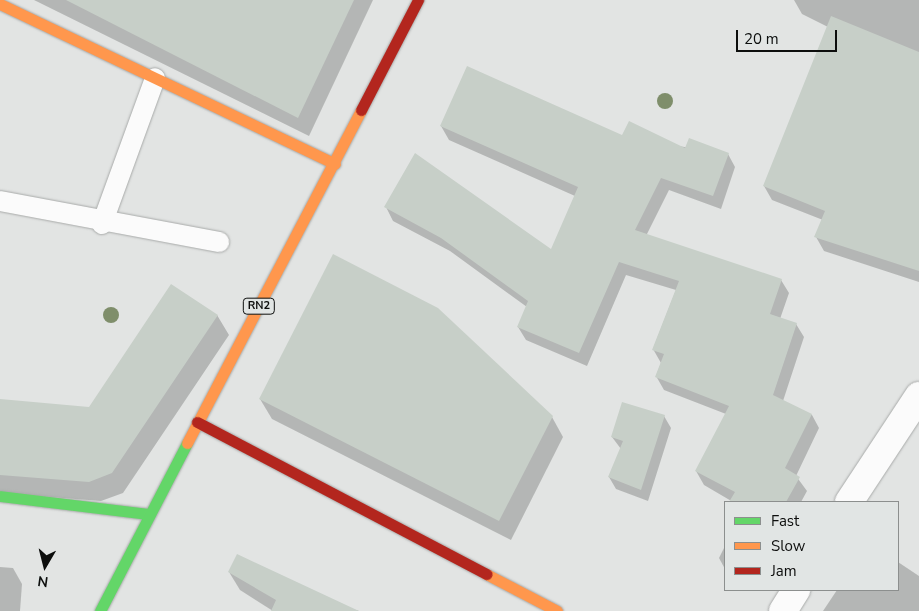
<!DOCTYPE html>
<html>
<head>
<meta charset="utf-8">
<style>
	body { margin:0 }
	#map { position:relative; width:919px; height:611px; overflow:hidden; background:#e2e4e3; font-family:"Nunito Sans",sans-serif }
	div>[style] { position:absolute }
	.shadow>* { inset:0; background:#0003 }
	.building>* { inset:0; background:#c7cfc8 }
	.roads { filter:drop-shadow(0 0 1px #a8aaa9) drop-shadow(0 0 1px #a8aaa9) }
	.lane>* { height:20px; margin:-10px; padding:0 10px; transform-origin:10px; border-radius:10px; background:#fbfbfb }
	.street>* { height:28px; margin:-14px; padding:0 14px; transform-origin:14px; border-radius:14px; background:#fbfbfb }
	.fast>* { height:11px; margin:-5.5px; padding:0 5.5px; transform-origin:5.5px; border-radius:5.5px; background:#63d668 }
	.slow>* { height:11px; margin:-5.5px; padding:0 5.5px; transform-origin:5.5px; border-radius:5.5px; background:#ff974d }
	.jam>* { height:11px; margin:-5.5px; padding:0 5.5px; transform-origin:5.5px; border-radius:5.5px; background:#b3261e }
	.trees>* { width:16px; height:16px; margin:-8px; border-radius:50%; background:#7f8e6b }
	span { translate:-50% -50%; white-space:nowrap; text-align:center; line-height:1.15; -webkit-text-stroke:4.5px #e1e5e4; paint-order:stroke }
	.shield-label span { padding:1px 4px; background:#e1e5e4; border:1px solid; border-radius:4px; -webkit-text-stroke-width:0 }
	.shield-label { font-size:11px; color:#0d0e0d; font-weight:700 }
	.legend { position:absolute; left:724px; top:501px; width:175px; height:90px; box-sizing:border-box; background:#e1e5e4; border:1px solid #8c8f8e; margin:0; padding:6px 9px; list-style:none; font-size:15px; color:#0d0e0d }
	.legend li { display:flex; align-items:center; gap:10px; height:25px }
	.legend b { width:25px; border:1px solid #8c8f8e }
	.north { position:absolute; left:20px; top:541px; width:50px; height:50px; -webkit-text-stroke:4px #e1e5e4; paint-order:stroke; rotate:188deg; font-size:14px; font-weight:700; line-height:20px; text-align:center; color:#0d0e0d }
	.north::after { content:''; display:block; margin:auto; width:18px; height:22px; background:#0d0e0d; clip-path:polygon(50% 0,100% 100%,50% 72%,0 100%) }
	.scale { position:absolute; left:736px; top:30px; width:101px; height:22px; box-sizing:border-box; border:2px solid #0d0e0d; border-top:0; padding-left:6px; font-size:15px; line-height:18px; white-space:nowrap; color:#0d0e0d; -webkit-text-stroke:4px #e1e5e4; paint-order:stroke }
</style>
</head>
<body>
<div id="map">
	<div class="shadow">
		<i style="clip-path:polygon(34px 0,373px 0,309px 136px)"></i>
		<i style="clip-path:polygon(794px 0,919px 0,919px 282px,824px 251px,816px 237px,823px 220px,772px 200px,764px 186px,828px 27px,802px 14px)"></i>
		<i style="clip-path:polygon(441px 126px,622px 137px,728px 154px,735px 167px,721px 209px,669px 190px,646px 236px,781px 280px,789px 293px,780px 319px,796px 324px,804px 337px,783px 401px,812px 415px,819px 428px,796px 476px,807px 491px,801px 502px,733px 502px,704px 485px,696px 471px,726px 414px,664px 390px,656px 376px,661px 363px,653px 349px,676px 290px,626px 275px,587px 366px,526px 340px,518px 327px,527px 307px,450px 251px,393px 221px,386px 207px,551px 251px,575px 196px,449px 140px)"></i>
		<i style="clip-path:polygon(217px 315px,229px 335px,123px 493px,101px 501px,0 493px,0 400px,90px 408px)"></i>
		<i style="clip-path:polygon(260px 399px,552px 417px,563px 437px,511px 540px,272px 419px)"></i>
		<i style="clip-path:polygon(664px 416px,671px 428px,648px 501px,616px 489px,609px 477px,621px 449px,612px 437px)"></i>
		<i style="clip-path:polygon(725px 546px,725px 569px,719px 558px)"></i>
		<i style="clip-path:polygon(898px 562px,919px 576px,919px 611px,823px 611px,837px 590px,898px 590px)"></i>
		<i style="clip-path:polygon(0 567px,13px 568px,22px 584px,20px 611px,0 611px)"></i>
		<i style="clip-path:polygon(229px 572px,359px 611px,273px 611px,240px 590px)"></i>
	</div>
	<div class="building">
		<i style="clip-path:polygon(66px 0,354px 0,298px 118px)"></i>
		<i style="clip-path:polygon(831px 16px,919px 52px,919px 271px,814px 237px,825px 211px,763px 186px)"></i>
		<i style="clip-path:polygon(467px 66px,622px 135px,629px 121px,685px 148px,689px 138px,729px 153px,713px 196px,661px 178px,635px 230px,782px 279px,770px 314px,797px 323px,773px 395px,812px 414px,785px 468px,800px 477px,786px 502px,729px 502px,735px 492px,695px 471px,729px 406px,655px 377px,664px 354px,652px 350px,679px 281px,619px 262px,579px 353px,517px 327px,528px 301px,441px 238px,384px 207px,415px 153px,551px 249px,578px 187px,440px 126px)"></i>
		<i style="clip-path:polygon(333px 254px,438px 308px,553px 416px,499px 521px,259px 399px)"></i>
		<i style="clip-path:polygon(171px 284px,218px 315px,112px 473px,89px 482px,0 475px,0 399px,89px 407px)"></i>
		<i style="clip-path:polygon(622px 402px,665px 415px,641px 490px,608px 477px,623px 441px,611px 437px)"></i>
		<i style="clip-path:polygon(237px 554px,359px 611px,271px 611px,276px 600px,228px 572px)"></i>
	</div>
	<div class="roads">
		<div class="lane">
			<i style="left:0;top:201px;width:223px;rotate:10.6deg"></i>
			<i style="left:102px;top:224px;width:155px;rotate:-70deg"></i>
		</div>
		<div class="street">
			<i style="left:849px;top:502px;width:127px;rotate:-56.6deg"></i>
			<i style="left:783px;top:611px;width:25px;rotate:-58deg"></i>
		</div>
		<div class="fast">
			<i style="left:0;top:496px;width:150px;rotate:6.9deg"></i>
			<i style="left:100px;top:611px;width:189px;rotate:-62.6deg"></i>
		</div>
		<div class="slow">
			<i style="left:0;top:4px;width:371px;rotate:25.5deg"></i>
			<i style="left:187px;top:443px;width:376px;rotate:-62.4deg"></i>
			<i style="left:486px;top:574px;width:80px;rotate:27.5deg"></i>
		</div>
		<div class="jam">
			<i style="left:361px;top:110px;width:124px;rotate:-62.6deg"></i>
			<i style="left:197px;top:422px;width:327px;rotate:27.7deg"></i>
		</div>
	</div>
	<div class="trees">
		<i style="left:665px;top:101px"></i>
		<i style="left:111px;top:315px"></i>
	</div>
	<div class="shield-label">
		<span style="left:259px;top:306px">RN2</span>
	</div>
	<ul class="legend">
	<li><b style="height:6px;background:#63d668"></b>Fast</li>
	<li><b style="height:6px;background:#ff974d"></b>Slow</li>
	<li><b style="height:6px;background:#b3261e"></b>Jam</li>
	</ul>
	<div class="north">N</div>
	<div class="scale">20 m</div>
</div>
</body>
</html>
